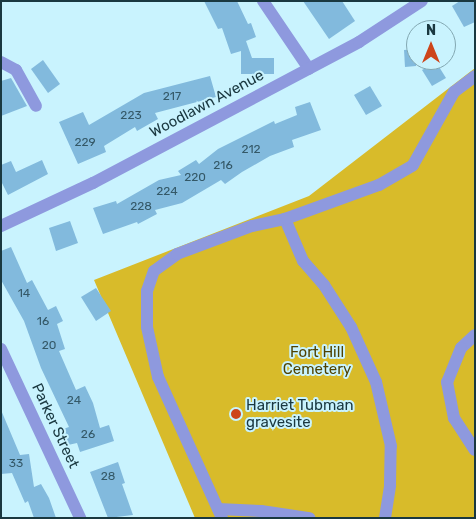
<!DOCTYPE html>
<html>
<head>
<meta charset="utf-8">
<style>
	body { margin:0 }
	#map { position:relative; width:476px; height:519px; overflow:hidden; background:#c9f3fe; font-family:Rubik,sans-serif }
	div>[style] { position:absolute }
	.green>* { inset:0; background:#d8bb2a }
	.building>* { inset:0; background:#82badd }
	.minor>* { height:12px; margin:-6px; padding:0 6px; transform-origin:6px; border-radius:6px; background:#8e99de }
	.dots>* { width:14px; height:14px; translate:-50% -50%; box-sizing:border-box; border:2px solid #c9f3fe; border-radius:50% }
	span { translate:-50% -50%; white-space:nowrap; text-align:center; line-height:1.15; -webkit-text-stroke:4px #c9f3fe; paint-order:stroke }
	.number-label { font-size:12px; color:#345867 }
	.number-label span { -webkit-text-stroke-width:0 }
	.street-label { font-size:15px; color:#1a3840 }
	.park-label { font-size:15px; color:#4f4200 }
	.poi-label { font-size:15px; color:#1a3840 }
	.left { translate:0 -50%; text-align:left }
	.frame { position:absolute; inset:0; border:2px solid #1a3840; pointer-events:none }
	.north { position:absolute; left:406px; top:20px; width:50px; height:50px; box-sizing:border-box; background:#c9f3fe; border:1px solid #83a8b2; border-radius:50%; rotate:0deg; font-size:14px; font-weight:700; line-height:20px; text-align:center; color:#1a3840 }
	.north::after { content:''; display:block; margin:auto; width:18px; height:22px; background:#cd451a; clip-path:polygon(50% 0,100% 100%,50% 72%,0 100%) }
</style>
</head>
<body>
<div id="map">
	<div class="green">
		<i style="clip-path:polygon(475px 68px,475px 518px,195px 518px,94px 280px,309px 196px)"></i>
	</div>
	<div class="building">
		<i style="clip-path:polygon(204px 1px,237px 1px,248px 24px,251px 23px,256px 37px,246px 41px,252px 58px,274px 58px,274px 74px,241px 74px,241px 51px,231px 54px,222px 28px,218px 29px)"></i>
		<i style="clip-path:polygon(303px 1px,342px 1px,355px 21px,329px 39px)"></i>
		<i style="clip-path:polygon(460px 1px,475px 1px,475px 22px,464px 27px,452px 6px)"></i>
		<i style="clip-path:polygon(416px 49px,416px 66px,405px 67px,404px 50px)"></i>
		<i style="clip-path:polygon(43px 60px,60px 84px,48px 93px,31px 69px)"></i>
		<i style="clip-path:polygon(436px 62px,446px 78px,432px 86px,422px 70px)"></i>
		<i style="clip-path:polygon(210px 76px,216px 97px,155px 113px,158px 119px,137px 131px,135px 127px,104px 146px,106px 152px,78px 164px,59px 122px,83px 112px,89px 125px,144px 93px)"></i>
		<i style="clip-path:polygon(11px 78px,27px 106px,1px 116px,1px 81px)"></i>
		<i style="clip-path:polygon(370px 86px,382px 106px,366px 115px,354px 95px)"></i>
		<i style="clip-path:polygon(310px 102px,321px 130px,292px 140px,294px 147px,270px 156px,242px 172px,225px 184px,221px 180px,182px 203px,155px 210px,157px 214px,138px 224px,137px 222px,103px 234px,93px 208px,116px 201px,117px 204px,159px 180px,181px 175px,178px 171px,196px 160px,199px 164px,218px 149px,274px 121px,275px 124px,297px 115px,295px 107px)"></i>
		<i style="clip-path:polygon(42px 160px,48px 174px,8px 195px,1px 181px,1px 165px,11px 161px,16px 172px)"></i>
		<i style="clip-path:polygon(70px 221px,78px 243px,56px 251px,49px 228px)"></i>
		<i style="clip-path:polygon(11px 247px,27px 283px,32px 280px,48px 310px,56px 306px,63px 321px,57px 324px,65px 349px,59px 351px,76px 390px,85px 386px,93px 403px,100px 428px,109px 425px,114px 441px,80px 452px,77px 443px,68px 445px,63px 429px,69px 427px,41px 368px,24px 321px,1px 280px,1px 251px)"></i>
		<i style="clip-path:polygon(96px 288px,111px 311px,96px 321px,81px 297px)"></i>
		<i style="clip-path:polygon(1px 410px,20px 455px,29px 454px,34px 487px,41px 484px,49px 498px,56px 518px,34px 518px,28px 501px,25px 503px,12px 473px,1px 474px)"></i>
		<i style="clip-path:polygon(118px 462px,125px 483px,122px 484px,133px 515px,108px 518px,90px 472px)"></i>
	</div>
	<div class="minor">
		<i style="left:263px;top:1px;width:82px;rotate:55.9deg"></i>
		<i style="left:1px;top:62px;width:17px;rotate:28deg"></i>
		<i style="left:16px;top:70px;width:41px;rotate:60.9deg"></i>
		<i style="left:1px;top:226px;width:102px;rotate:-25.1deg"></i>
		<i style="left:93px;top:183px;width:301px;rotate:-27.9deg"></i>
		<i style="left:359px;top:42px;width:75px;rotate:-33.1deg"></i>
		<i style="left:475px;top:335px;width:19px;rotate:137deg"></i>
		<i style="left:461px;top:348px;width:37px;rotate:112deg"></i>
		<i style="left:447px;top:382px;width:37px;rotate:79deg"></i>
		<i style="left:454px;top:418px;width:38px;rotate:57deg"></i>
		<i style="left:1px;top:349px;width:187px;rotate:64.9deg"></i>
		<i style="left:218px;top:509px;width:43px;rotate:2.7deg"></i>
		<i style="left:261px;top:511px;width:49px;rotate:8.3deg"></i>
		<i style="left:222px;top:518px;width:155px;rotate:-114.4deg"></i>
		<i style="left:158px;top:377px;width:51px;rotate:-102.4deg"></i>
		<i style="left:147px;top:327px;width:36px;rotate:-90deg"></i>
		<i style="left:147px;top:291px;width:21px;rotate:-71deg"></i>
		<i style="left:154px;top:271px;width:29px;rotate:-36deg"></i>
		<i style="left:177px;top:254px;width:80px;rotate:-20.5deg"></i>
		<i style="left:252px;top:226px;width:34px;rotate:-12deg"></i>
		<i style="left:385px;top:518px;width:33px;rotate:-81deg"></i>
		<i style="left:390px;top:485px;width:39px;rotate:-89deg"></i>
		<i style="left:391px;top:446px;width:66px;rotate:-103.2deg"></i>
		<i style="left:376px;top:382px;width:60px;rotate:-114.4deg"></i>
		<i style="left:351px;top:327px;width:50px;rotate:-122.7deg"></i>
		<i style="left:324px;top:285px;width:32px;rotate:-131deg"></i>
		<i style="left:303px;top:261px;width:46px;rotate:-113.2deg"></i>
		<i style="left:285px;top:219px;width:100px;rotate:-19.9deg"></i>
		<i style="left:379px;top:185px;width:39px;rotate:-30deg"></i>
		<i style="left:413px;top:165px;width:84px;rotate:-60.7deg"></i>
		<i style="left:454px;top:92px;width:26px;rotate:-37deg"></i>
	</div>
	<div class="dots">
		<i style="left:236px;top:414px;background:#cd451a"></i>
	</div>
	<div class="number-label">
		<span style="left:172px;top:97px">217</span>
		<span style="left:131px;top:116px">223</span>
		<span style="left:85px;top:143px">229</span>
		<span style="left:251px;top:150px">212</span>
		<span style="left:223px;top:166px">216</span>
		<span style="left:195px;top:178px">220</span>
		<span style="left:167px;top:192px">224</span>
		<span style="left:141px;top:207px">228</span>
		<span style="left:24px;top:294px">14</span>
		<span style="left:43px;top:322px">16</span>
		<span style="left:49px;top:346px">20</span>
		<span style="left:74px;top:401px">24</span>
		<span style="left:88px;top:435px">26</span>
		<span style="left:16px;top:464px">33</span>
		<span style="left:108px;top:477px">28</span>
	</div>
	<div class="street-label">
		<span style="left:207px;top:104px;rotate:-28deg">Woodlawn Avenue</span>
		<span style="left:55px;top:426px;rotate:65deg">Parker Street</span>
	</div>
	<div class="park-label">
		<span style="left:317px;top:361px">Fort Hill<br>Cemetery</span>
	</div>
	<div class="poi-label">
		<span class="left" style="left:246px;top:414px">Harriet Tubman<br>gravesite</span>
	</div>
	<div class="frame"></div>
	<div class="north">N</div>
</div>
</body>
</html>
